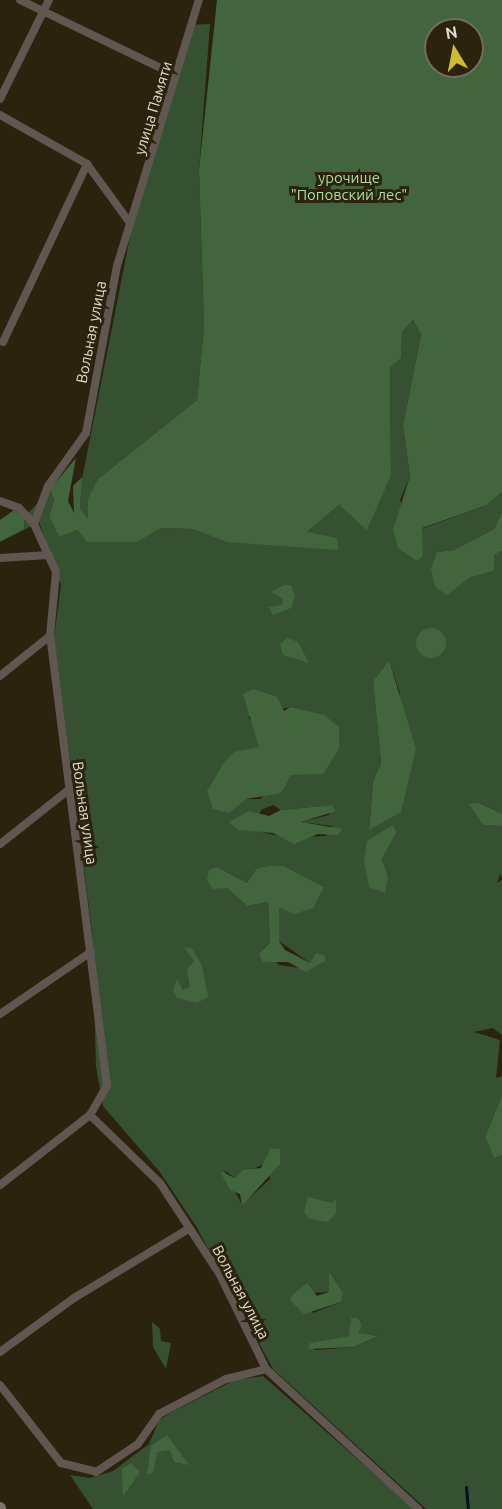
<!DOCTYPE html>
<html>
<head>
<meta charset="utf-8">
<style>
	body { margin:0 }
	#map { position:relative; width:502px; height:1509px; overflow:hidden; background:#2b230e; font-family:Ubuntu,sans-serif }
	div>[style] { position:absolute }
	.green>* { inset:0; background:#355132 }
	.forest>* { inset:0; background:#42653e }
	.round { border-radius:50% }
	.stream>* { height:3px; margin:-1.5px; padding:0 1.5px; transform-origin:1.5px; border-radius:1.5px; background:#001320 }
	.minor>* { height:8px; margin:-4px; padding:0 4px; transform-origin:4px; border-radius:4px; background:#5f5750 }
	.secondary>* { height:12px; margin:-6px; padding:0 6px; transform-origin:6px; border-radius:6px; background:#817368 }
	span { translate:-50% -50%; white-space:nowrap; text-align:center; line-height:1.15; -webkit-text-stroke:6px #2b230e; paint-order:stroke }
	.street-label { font-size:15px; color:#e0dccf }
	.park-label { font-size:15px; color:#a7dfa0 }
	.north { position:absolute; left:424px; top:18px; width:60px; height:60px; box-sizing:border-box; background:#2b230e; border:2px solid #736d5b; border-radius:50%; rotate:350deg; font-size:16px; font-weight:700; line-height:24px; text-align:center; color:#e0dccf }
	.north::after { content:''; display:block; margin:auto; width:21px; height:27px; background:#cdb938; clip-path:polygon(50% 0,100% 100%,50% 72%,0 100%) }
</style>
</head>
<body>
<div id="map">
	<div class="green">
		<i style="clip-path:polygon(210px 24px,199px 170px,204px 326px,197px 400px,98px 479px,88px 520px,80px 509px,81px 484px,132px 227px,191px 25px)"></i>
		<i style="clip-path:polygon(evenodd,413px 320px,421px 335px,403px 426px,410px 476px,400px 500px,423px 556px,421px 529px,487px 505px,502px 492px,502px 512px,494px 529px,454px 550px,437px 552px,469px 578px,494px 571px,494px 555px,502px 551px,502px 814px,479px 803px,479px 818px,483px 825px,502px 826px,502px 879px,500px 874px,497px 883px,502px 880px,502px 1035px,493px 1028px,474px 1032px,500px 1040px,496px 1078px,502px 1076px,502px 1096px,485px 1137px,494px 1158px,502px 1155px,502px 1509px,426px 1509px,273px 1369px,196px 1226px,159px 1171px,103px 1106px,96px 1066px,92px 931px,54px 638px,61px 585px,39px 522px,5px 540px,24px 529px,25px 517px,50px 489px,54px 500px,49px 517px,59px 537px,78px 530px,136px 542px,161px 528px,193px 529px,226px 542px,307px 532px,339px 505px,367px 529px,391px 476px,390px 368px,401px 358px,402px 330px,413px 320px,389px 660px,400px 693px,369px 829px,373px 782px,381px 763px,373px 681px,389px 660px,413px 320px,290px 707px,305px 711px,261px 799px,246px 799px,251px 753px,259px 747px,258px 728px,248px 717px,290px 707px,413px 320px,273px 805px,281px 810px,332px 805px,329px 815px,301px 822px,332px 826px,326px 836px,288px 838px,253px 830px,261px 810px,273px 805px,413px 320px,396px 833px,382px 859px,388px 876px,369px 887px,367px 841px,396px 833px,413px 320px,284px 866px,324px 887px,279px 906px,279px 941px,310px 963px,300px 968px,279px 965px,263px 949px,270px 942px,268px 902px,247px 906px,227px 888px,225px 871px,247px 883px,256px 869px,284px 866px,413px 320px,268px 1162px,270px 1179px,242px 1205px,224px 1170px,235px 1178px,268px 1162px,413px 320px,330px 1273px,341px 1302px,313px 1313px,294px 1294px,329px 1292px,330px 1273px,413px 320px,356px 1317px,362px 1325px,357px 1333px,378px 1336px,354px 1347px,315px 1350px,311px 1343px,350px 1336px,351px 1318px,356px 1317px)"></i>
		<i style="clip-path:polygon(152px 1322px,160px 1329px,161px 1341px,171px 1343px,166px 1369px,153px 1347px)"></i>
		<i style="clip-path:polygon(263px 1376px,414px 1509px,93px 1509px,70px 1475px,90px 1478px,113px 1471px,149px 1444px,159px 1420px,170px 1413px,235px 1380px)"></i>
	</div>
	<div class="forest">
		<i style="clip-path:polygon(evenodd,217px 0,502px 0,502px 492px,487px 505px,422px 528px,423px 556px,417px 561px,398px 548px,393px 530px,410px 476px,403px 426px,421px 335px,413px 320px,402px 331px,401px 358px,390px 368px,391px 476px,367px 530px,339px 505px,307px 532px,337px 538px,338px 550px,226px 542px,193px 529px,161px 528px,137px 542px,87px 542px,78px 530px,59px 537px,49px 517px,54px 500px,50px 489px,76px 458px,68px 501px,74px 513px,73px 486px,82px 477px,80px 509px,88px 519px,88px 499px,98px 479px,197px 400px,204px 326px,199px 170px,217px 0,436px 30px,472px 30px,472px 66px,436px 66px,436px 30px)"></i>
		<i style="clip-path:polygon(14px 510px,25px 517px,24px 529px,0 542px,0 520px)"></i>
		<i style="clip-path:polygon(502px 512px,502px 551px,494px 555px,494px 571px,469px 578px,447px 595px,435px 587px,431px 569px,437px 552px,454px 550px,494px 529px)"></i>
		<i style="clip-path:polygon(284px 585px,291px 585px,295px 597px,291px 608px,273px 615px,269px 607px,282px 605px,283px 599px,271px 592px)"></i>
		<i class="round" style="left:416px;top:628px;width:30px;height:30px"></i>
		<i style="clip-path:polygon(287px 638px,298px 642px,309px 663px,283px 655px,280px 644px)"></i>
		<i style="clip-path:polygon(389px 660px,416px 749px,401px 812px,369px 830px,373px 782px,381px 763px,373px 681px)"></i>
		<i style="clip-path:polygon(253px 689px,277px 697px,284px 711px,290px 707px,324px 715px,339px 727px,339px 749px,323px 774px,291px 775px,281px 793px,246px 799px,229px 813px,213px 809px,207px 791px,225px 761px,234px 752px,259px 747px,243px 694px)"></i>
		<i style="clip-path:polygon(479px 803px,502px 814px,502px 826px,483px 825px,469px 804px)"></i>
		<i style="clip-path:polygon(332px 805px,336px 811px,301px 822px,342px 829px,338px 835px,318px 834px,294px 844px,273px 833px,238px 830px,229px 822px,249px 811px,269px 816px,281px 810px)"></i>
		<i style="clip-path:polygon(393px 825px,396px 833px,382px 859px,388px 876px,385px 893px,369px 887px,364px 861px,367px 841px)"></i>
		<i style="clip-path:polygon(269px 866px,284px 866px,324px 887px,313px 908px,294px 914px,279px 907px,279px 941px,285px 950px,310px 963px,316px 953px,325px 955px,325px 961px,306px 972px,288px 962px,263px 962px,259px 954px,270px 942px,268px 902px,247px 906px,227px 888px,213px 889px,207px 880px,209px 870px,217px 867px,247px 883px,256px 869px)"></i>
		<i style="clip-path:polygon(184px 947px,192px 948px,202px 966px,208px 997px,197px 1003px,177px 998px,173px 991px,177px 979px,183px 990px,190px 987px,187px 969px,194px 961px)"></i>
		<i style="clip-path:polygon(502px 1096px,502px 1155px,494px 1158px,485px 1137px)"></i>
		<i style="clip-path:polygon(271px 1148px,280px 1149px,280px 1164px,242px 1206px,240px 1194px,230px 1190px,220px 1171px,235px 1178px,243px 1170px,261px 1168px)"></i>
		<i style="clip-path:polygon(308px 1197px,332px 1203px,336px 1199px,336px 1214px,327px 1222px,309px 1219px,304px 1212px)"></i>
		<i style="clip-path:polygon(329px 1272px,343px 1293px,341px 1302px,304px 1314px,290px 1300px,293px 1294px,307px 1283px,317px 1296px,329px 1292px)"></i>
		<i style="clip-path:polygon(357px 1317px,362px 1325px,358px 1333px,378px 1336px,354px 1347px,308px 1349px,310px 1343px,349px 1336px,351px 1318px)"></i>
		<i style="clip-path:polygon(167px 1435px,189px 1465px,174px 1462px,170px 1450px,157px 1452px,153px 1473px,147px 1474px,151px 1446px)"></i>
		<i style="clip-path:polygon(131px 1463px,140px 1472px,123px 1496px,122px 1469px)"></i>
	</div>
	<div class="stream">
		<i style="left:466px;top:1487px;width:22px;rotate:85deg"></i>
	</div>
	<div class="minor">
		<i style="left:20px;top:0;width:172px;rotate:25.8deg"></i>
		<i style="left:0;top:99px;width:110px;rotate:-63.7deg"></i>
		<i style="left:0;top:115px;width:100px;rotate:29.4deg"></i>
		<i style="left:87px;top:164px;width:73px;rotate:53.9deg"></i>
		<i style="left:3px;top:342px;width:197px;rotate:-64.7deg"></i>
		<i style="left:0;top:501px;width:20px;rotate:20deg"></i>
		<i style="left:19px;top:508px;width:22px;rotate:47deg"></i>
		<i style="left:0;top:558px;width:49px;rotate:-3.5deg"></i>
		<i style="left:0;top:676px;width:64px;rotate:-38.7deg"></i>
		<i style="left:0;top:844px;width:85px;rotate:-38.3deg"></i>
		<i style="left:0;top:1014px;width:110px;rotate:-34.3deg"></i>
		<i style="left:90px;top:1115px;width:98px;rotate:44.2deg"></i>
		<i style="left:160px;top:1183px;width:108px;rotate:56.8deg"></i>
		<i style="left:219px;top:1273px;width:107px;rotate:63.9deg"></i>
		<i style="left:0;top:1185px;width:114px;rotate:-37.9deg"></i>
		<i style="left:90px;top:1115px;width:34px;rotate:-60deg"></i>
		<i style="left:107px;top:1086px;width:454px;rotate:-97.2deg"></i>
		<i style="left:50px;top:636px;width:64px;rotate:-84.6deg"></i>
		<i style="left:56px;top:572px;width:53px;rotate:-114.6deg"></i>
		<i style="left:34px;top:524px;width:40px;rotate:-69.8deg"></i>
		<i style="left:48px;top:486px;width:65px;rotate:-54.4deg"></i>
		<i style="left:86px;top:433px;width:170px;rotate:-79.5deg"></i>
		<i style="left:117px;top:266px;width:278px;rotate:-72.9deg"></i>
		<i style="left:0;top:1352px;width:92px;rotate:-36.1deg"></i>
		<i style="left:74px;top:1298px;width:135px;rotate:-31.1deg"></i>
		<i style="left:0;top:1385px;width:99px;rotate:52deg"></i>
		<i style="left:61px;top:1463px;width:36px;rotate:14deg"></i>
		<i style="left:96px;top:1472px;width:50px;rotate:-33.7deg"></i>
		<i style="left:138px;top:1444px;width:37px;rotate:-55deg"></i>
		<i style="left:159px;top:1414px;width:76px;rotate:-27.6deg"></i>
		<i style="left:226px;top:1379px;width:41px;rotate:-14deg"></i>
		<i style="left:266px;top:1369px;width:207px;rotate:42.6deg"></i>
	</div>
	<div class="secondary">
		<i style="left:0;top:1508px;width:1px;rotate:90deg"></i>
	</div>
	<div class="street-label">
		<span style="left:153px;top:108px;rotate:-73deg">улица Памяти</span>
		<span style="left:91px;top:332px;rotate:-79deg">Вольная улица</span>
		<span style="left:85px;top:813px;rotate:82deg">Вольная улица</span>
		<span style="left:241px;top:1292px;rotate:62deg">Вольная улица</span>
	</div>
	<div class="park-label">
		<span style="left:349px;top:186px">урочище<br>"Поповский лес"</span>
	</div>
	<div class="north">N</div>
</div>
</body>
</html>
